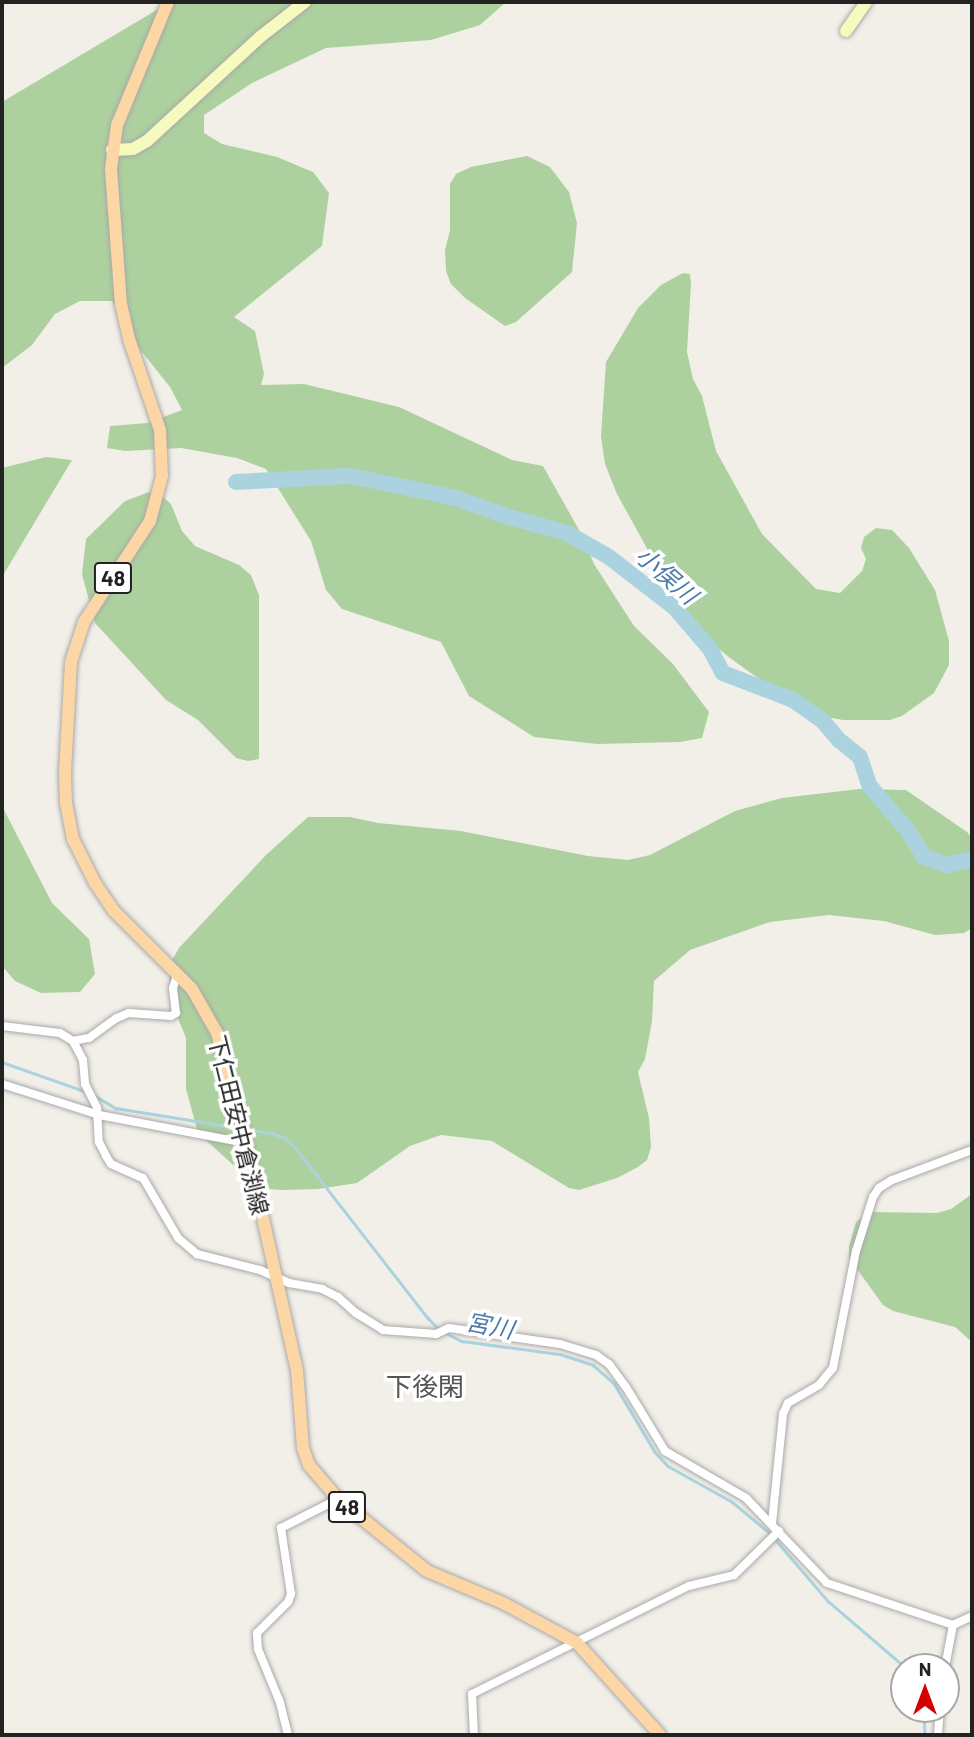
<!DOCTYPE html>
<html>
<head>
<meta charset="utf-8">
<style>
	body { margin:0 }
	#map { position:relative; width:974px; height:1737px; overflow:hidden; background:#f2efe9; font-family:Barlow,"Noto Sans JP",sans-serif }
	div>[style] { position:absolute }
	.forest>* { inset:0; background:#add19e }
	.stream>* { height:2.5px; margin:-1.25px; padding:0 1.25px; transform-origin:1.25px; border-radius:1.25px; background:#aad3df }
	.river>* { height:16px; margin:-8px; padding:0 8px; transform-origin:8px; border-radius:8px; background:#aad3df }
	.roads { filter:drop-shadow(0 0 2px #a9a9a9) drop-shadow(0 0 2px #a9a9a9) }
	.street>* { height:8px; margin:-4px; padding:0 4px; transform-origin:4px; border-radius:4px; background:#fff }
	.secondary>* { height:12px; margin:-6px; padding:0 6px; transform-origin:6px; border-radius:6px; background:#f7fabf }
	.primary>* { height:12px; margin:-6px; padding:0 6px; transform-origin:6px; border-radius:6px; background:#fcd6a4 }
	span { translate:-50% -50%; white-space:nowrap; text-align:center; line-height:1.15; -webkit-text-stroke:7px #fff; paint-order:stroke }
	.shield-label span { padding:2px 5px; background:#fff; border:2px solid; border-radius:5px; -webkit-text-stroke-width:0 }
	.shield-label { font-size:21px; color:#222; font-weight:700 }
	.street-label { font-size:23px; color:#222 }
	.water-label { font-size:24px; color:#4a7aab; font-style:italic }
	.quarter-label { font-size:26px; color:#555 }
	.frame { position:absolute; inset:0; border:4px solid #222; pointer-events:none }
	.north { position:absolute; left:890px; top:1653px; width:70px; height:70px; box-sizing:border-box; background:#fff; border:2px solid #a7a7a7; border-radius:50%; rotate:0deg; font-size:19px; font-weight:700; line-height:28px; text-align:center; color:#222 }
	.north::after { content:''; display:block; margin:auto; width:24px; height:32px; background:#d40000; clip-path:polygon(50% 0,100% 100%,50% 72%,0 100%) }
</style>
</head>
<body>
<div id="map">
	<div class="forest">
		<i style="clip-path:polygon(170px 2px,506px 2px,480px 25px,431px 40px,326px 48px,252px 83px,204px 115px,204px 133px,222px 144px,277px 157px,313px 172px,329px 193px,322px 246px,234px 317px,255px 331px,264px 374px,261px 385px,304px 384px,399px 407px,512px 460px,543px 466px,583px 537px,594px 564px,634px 626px,673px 664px,709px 712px,702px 738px,680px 742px,597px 744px,534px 737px,469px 696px,441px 642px,342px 609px,326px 590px,311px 541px,266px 469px,237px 458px,181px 448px,125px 451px,107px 448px,110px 426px,148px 423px,182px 410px,170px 387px,138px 347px,112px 301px,80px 301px,55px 314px,32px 345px,2px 368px,2px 102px)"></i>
		<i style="clip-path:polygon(527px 156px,550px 167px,569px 192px,577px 223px,572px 272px,516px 322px,505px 326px,465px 298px,451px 284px,446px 271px,445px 250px,450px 230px,450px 184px,456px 174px,471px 167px)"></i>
		<i style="clip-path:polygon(683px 273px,690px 274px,691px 283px,687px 352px,693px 379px,702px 396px,716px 451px,762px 534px,816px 589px,840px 593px,862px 571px,866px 559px,861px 548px,864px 537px,876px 528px,892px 530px,909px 548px,935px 590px,949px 641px,949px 665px,934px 693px,902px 716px,890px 720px,843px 720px,821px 716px,783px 696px,730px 658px,705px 638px,676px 601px,617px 494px,605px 464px,601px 436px,606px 362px,638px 308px,661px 285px)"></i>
		<i style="clip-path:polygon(46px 457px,72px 460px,2px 577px,2px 468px)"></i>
		<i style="clip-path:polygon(149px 492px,163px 497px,171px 504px,182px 531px,195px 546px,239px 565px,251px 575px,259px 595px,259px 759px,248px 761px,236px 758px,198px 720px,166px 700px,95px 623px,82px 574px,86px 539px,125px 501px)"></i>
		<i style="clip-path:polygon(859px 789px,906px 790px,967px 832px,972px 838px,972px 928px,964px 933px,935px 935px,884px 921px,829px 915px,770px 922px,690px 950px,654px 981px,652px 1021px,645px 1059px,638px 1072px,649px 1118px,651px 1147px,647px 1160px,638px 1167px,617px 1178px,579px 1190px,569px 1188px,492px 1141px,441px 1135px,410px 1146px,357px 1183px,318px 1189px,283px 1190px,267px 1189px,253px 1183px,198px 1133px,186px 1089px,186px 1038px,172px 1004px,169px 984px,171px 962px,179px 948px,266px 855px,308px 817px,350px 817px,378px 823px,461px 831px,588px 856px,628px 860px,650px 855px,735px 811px,782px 798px)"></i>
		<i style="clip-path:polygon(2px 806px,52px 903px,89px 939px,95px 974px,80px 992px,41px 993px,15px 981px,2px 966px)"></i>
		<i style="clip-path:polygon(972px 1194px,972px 1342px,955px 1327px,893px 1311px,883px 1305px,849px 1258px,849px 1246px,856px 1222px,869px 1212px,937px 1213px,951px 1209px)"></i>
	</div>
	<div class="stream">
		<i style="left:2px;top:1062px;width:87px;rotate:19.5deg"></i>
		<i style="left:94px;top:1095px;width:26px;rotate:31deg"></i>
		<i style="left:116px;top:1108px;width:126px;rotate:9.2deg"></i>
		<i style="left:246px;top:1129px;width:26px;rotate:9deg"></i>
		<i style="left:272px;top:1133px;width:14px;rotate:21deg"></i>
		<i style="left:285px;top:1138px;width:12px;rotate:42deg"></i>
		<i style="left:294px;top:1146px;width:217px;rotate:52.1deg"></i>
		<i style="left:427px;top:1317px;width:18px;rotate:45deg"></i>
		<i style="left:446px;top:1333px;width:18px;rotate:27deg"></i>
		<i style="left:462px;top:1341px;width:99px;rotate:7.6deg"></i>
		<i style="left:560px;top:1354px;width:35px;rotate:18deg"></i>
		<i style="left:593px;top:1365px;width:28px;rotate:41deg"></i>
		<i style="left:614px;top:1383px;width:80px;rotate:59.3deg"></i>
		<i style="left:655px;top:1452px;width:19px;rotate:47deg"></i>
		<i style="left:668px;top:1466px;width:72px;rotate:29.1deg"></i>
		<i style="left:731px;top:1501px;width:52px;rotate:39.5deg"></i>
		<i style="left:775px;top:1539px;width:82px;rotate:49.5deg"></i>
		<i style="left:828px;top:1601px;width:101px;rotate:40.6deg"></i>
		<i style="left:924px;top:1709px;width:26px;rotate:88deg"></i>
	</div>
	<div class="river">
		<i style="left:236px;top:482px;width:115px;rotate:-3deg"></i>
		<i style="left:351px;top:476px;width:107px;rotate:11.8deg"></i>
		<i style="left:456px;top:498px;width:56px;rotate:19.7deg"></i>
		<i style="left:509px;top:517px;width:60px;rotate:15.4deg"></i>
		<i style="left:567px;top:533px;width:48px;rotate:29.7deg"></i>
		<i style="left:609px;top:557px;width:83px;rotate:37.7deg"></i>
		<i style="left:675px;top:608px;width:54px;rotate:49.5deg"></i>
		<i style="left:710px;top:649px;width:27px;rotate:62deg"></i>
		<i style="left:723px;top:673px;width:75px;rotate:21.1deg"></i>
		<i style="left:793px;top:700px;width:35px;rotate:35deg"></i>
		<i style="left:822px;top:720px;width:26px;rotate:50deg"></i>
		<i style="left:839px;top:740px;width:27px;rotate:39deg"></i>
		<i style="left:860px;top:757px;width:29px;rotate:72deg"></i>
		<i style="left:869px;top:785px;width:60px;rotate:49.7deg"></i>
		<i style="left:908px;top:831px;width:31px;rotate:58deg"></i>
		<i style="left:924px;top:857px;width:24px;rotate:19deg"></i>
		<i style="left:947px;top:865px;width:26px;rotate:-13deg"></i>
	</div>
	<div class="roads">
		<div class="street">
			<i style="left:2px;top:1026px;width:58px;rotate:6.9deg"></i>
			<i style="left:60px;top:1033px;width:15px;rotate:32deg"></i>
			<i style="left:73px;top:1041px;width:16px;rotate:-11deg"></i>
			<i style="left:89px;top:1038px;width:34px;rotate:-36deg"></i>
			<i style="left:117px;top:1018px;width:13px;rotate:-23deg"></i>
			<i style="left:129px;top:1013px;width:42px;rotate:4.1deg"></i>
			<i style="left:171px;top:1016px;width:6px;rotate:-31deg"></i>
			<i style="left:176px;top:1013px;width:25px;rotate:-97deg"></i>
			<i style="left:173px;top:988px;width:14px;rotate:-73deg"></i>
			<i style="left:73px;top:1041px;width:21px;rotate:62deg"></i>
			<i style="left:83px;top:1060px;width:24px;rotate:85deg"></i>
			<i style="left:85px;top:1084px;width:27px;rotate:63deg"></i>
			<i style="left:97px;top:1108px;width:34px;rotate:87deg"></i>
			<i style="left:99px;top:1142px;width:16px;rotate:63deg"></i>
			<i style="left:106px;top:1156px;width:9px;rotate:58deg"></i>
			<i style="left:111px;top:1164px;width:35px;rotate:24deg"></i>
			<i style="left:143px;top:1178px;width:69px;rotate:59.7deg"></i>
			<i style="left:178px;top:1238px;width:25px;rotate:40deg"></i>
			<i style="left:197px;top:1254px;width:65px;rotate:14.3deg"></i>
			<i style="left:260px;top:1270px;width:32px;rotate:24deg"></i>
			<i style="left:289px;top:1283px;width:34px;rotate:10deg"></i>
			<i style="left:322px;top:1289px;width:18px;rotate:27deg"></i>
			<i style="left:338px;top:1297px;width:24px;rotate:42deg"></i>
			<i style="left:356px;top:1313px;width:32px;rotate:32deg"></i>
			<i style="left:383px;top:1330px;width:53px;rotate:4.3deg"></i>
			<i style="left:436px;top:1334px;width:14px;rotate:-25deg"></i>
			<i style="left:449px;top:1328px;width:112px;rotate:8.2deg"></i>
			<i style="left:560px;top:1344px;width:38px;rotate:17deg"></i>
			<i style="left:596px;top:1355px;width:16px;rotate:35deg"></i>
			<i style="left:609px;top:1364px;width:29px;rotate:54deg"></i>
			<i style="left:626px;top:1387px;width:75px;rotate:58.6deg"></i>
			<i style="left:665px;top:1451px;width:94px;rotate:30.1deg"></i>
			<i style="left:746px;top:1498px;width:117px;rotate:46.4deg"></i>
			<i style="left:827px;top:1583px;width:133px;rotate:18.4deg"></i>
			<i style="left:953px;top:1625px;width:21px;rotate:-25deg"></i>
			<i style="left:2px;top:1084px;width:102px;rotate:17.7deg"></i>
			<i style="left:99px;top:1115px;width:150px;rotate:10.8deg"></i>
			<i style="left:772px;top:1523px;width:110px;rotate:-84.2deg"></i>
			<i style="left:783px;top:1414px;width:12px;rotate:-66deg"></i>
			<i style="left:788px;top:1403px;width:36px;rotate:-30deg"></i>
			<i style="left:819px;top:1385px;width:22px;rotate:-51deg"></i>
			<i style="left:833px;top:1368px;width:119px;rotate:-78.9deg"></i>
			<i style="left:856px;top:1251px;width:57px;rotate:-72.5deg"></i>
			<i style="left:873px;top:1197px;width:11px;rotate:-56deg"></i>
			<i style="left:879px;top:1188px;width:15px;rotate:-32deg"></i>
			<i style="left:892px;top:1180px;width:85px;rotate:-20.6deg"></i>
			<i style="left:945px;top:1667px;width:43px;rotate:-79.2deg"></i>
			<i style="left:288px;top:1735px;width:36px;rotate:-104deg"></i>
			<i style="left:279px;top:1700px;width:55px;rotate:-112.4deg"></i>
			<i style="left:258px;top:1649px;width:16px;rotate:-94deg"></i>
			<i style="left:257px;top:1633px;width:44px;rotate:-45deg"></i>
			<i style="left:288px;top:1602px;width:9px;rotate:-69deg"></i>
			<i style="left:291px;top:1594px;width:67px;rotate:-98.6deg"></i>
			<i style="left:281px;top:1528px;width:64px;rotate:-27deg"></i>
			<i style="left:474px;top:1735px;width:41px;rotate:-92.8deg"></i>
			<i style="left:472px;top:1694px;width:242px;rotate:-26.5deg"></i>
			<i style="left:689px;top:1586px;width:46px;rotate:-13.7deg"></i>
			<i style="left:734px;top:1575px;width:63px;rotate:-44.4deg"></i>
			<i style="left:938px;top:1735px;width:26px;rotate:-86deg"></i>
		</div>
		<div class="secondary">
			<i style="left:846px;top:31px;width:35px;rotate:-55deg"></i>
			<i style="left:112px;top:150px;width:21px;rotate:-3deg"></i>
			<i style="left:133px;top:149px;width:16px;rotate:-30deg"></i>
			<i style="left:147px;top:141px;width:154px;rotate:-42.6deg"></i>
			<i style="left:260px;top:37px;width:57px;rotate:-37.9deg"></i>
		</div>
		<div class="primary">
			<i style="left:168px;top:2px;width:133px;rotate:112.5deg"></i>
			<i style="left:117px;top:125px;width:44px;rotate:97.8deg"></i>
			<i style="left:111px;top:169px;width:135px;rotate:85.8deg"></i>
			<i style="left:121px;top:304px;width:36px;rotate:77deg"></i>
			<i style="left:129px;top:339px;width:96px;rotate:71.2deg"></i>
			<i style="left:160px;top:430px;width:46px;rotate:87.5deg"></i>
			<i style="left:162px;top:476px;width:47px;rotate:104.9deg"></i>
			<i style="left:150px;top:521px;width:121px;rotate:123.2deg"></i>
			<i style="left:84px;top:622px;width:42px;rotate:108deg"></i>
			<i style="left:71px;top:662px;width:112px;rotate:93.1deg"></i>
			<i style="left:65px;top:774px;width:29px;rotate:88deg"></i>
			<i style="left:66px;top:803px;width:37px;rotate:79deg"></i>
			<i style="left:73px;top:839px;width:49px;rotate:63.4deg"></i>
			<i style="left:95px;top:883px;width:34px;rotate:56deg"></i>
			<i style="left:114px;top:911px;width:110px;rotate:45deg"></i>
			<i style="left:192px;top:989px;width:51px;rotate:60.4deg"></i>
			<i style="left:217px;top:1033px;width:90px;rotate:74.6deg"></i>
			<i style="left:241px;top:1120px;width:256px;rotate:77.4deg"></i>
			<i style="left:297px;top:1370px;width:78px;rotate:85.6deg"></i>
			<i style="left:303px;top:1448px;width:18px;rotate:71deg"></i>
			<i style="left:309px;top:1465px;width:45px;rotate:49.5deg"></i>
			<i style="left:338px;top:1499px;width:114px;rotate:39deg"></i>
			<i style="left:427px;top:1571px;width:85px;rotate:22.9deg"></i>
			<i style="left:505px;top:1604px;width:82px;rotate:28.4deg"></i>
			<i style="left:577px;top:1643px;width:124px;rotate:47.9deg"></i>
		</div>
	</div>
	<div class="shield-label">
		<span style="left:113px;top:578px">48</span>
		<span style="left:347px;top:1507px">48</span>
	</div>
	<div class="street-label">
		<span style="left:239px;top:1125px;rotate:76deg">下仁田安中倉渕線</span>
	</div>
	<div class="water-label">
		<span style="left:667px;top:575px;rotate:41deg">小俣川</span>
		<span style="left:490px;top:1325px;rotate:11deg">宮川</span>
	</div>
	<div class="quarter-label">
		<span style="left:425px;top:1386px">下後閑</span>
	</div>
	<div class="frame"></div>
	<div class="north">N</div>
</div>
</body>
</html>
